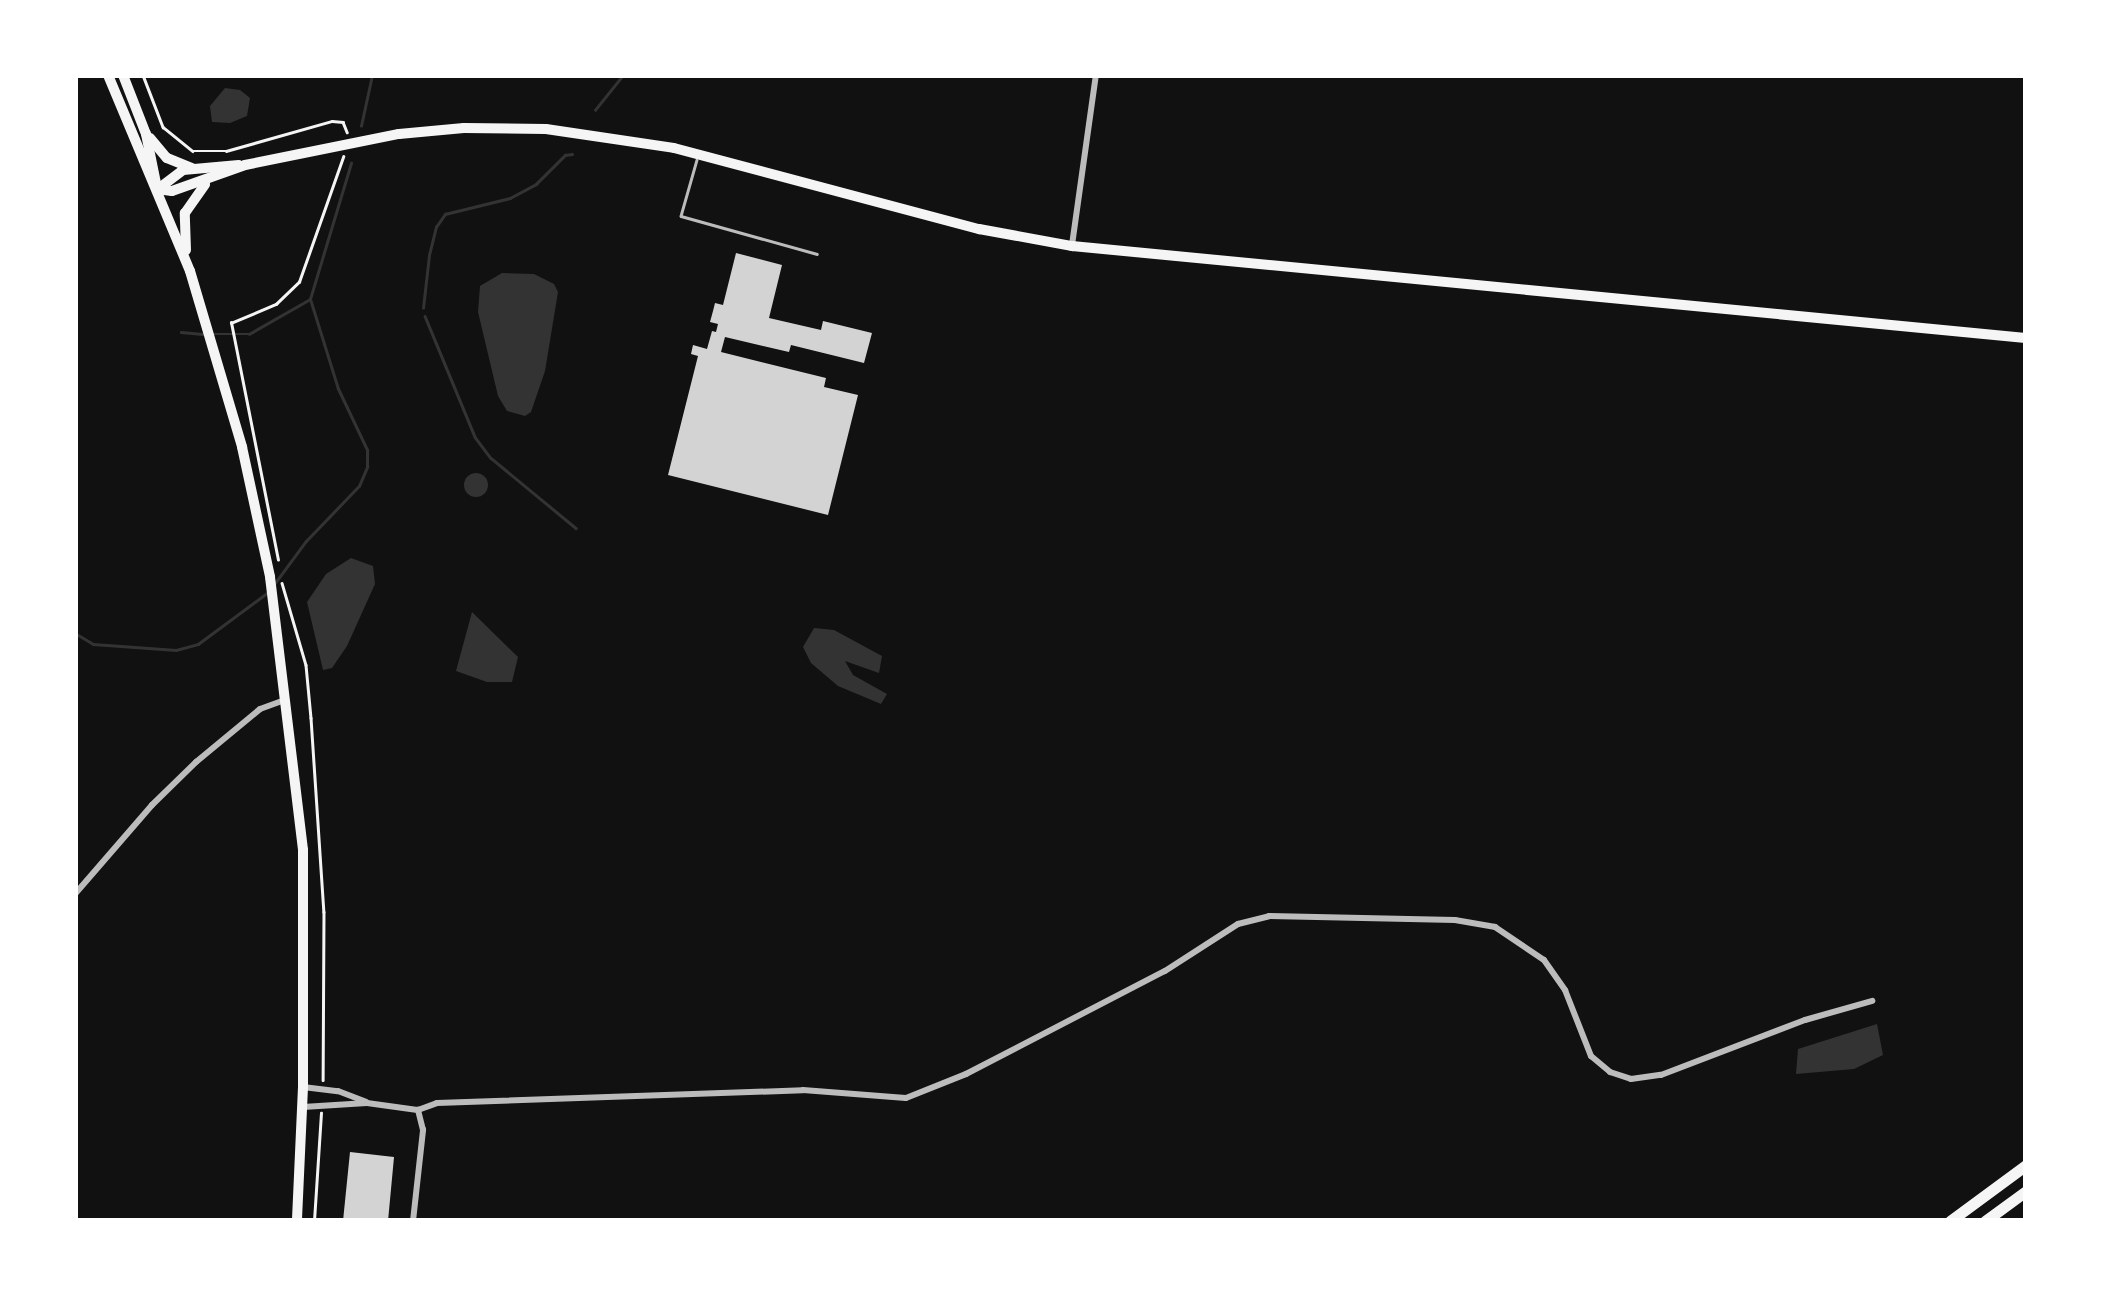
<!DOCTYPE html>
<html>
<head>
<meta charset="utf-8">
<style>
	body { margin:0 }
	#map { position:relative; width:2101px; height:1296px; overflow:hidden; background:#111; font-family:Helvetica,sans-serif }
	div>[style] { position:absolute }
	.water>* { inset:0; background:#333 }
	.round { border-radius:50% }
	.stream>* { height:2.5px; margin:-1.25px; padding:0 1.25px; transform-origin:1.25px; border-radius:1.25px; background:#333 }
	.building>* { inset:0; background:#d3d3d3 }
	.path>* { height:2.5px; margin:-1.25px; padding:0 1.25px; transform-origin:1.25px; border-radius:1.25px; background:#f5f5f5 }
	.service>* { height:2.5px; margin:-1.25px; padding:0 1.25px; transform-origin:1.25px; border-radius:1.25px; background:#bcbcbc }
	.minor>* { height:6px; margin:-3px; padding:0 3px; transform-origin:3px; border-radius:3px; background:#bcbcbc }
	.primary>* { height:10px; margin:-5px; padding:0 5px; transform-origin:5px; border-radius:5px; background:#f5f5f5 }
	.motorway>* { height:11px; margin:-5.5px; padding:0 5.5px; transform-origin:5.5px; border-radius:5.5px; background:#f5f5f5 }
	span { translate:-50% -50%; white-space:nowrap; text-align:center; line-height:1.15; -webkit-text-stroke:10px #fff; paint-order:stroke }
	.frame { position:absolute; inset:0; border:78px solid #fff; pointer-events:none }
</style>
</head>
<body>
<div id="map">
	<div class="water">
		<i style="clip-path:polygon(225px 88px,240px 90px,250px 98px,247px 116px,230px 123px,212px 122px,210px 106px)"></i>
		<i style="clip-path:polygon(502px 273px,534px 274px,554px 284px,558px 292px,545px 371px,531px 412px,525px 416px,507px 411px,498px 396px,478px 312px,480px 286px)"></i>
		<i class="round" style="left:464px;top:473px;width:24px;height:24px"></i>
		<i style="clip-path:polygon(351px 558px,373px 566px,375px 584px,347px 646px,332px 668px,323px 670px,307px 602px,326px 574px)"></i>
		<i style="clip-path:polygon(472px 612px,518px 657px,512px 682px,487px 682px,456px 671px)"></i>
		<i style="clip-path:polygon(814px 628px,834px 630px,882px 656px,879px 673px,845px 661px,853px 675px,887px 694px,881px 704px,838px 686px,811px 663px,803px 647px)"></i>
		<i style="clip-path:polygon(1877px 1024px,1883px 1055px,1854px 1069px,1796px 1074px,1798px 1049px)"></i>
	</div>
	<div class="stream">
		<i style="left:595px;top:110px;width:45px;rotate:-51.3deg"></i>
		<i style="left:361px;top:126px;width:52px;rotate:-77.8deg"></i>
		<i style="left:423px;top:308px;width:53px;rotate:-83.5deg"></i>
		<i style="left:429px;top:255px;width:29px;rotate:-76deg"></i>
		<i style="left:436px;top:227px;width:16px;rotate:-55deg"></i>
		<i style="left:445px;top:214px;width:67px;rotate:-13.8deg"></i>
		<i style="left:510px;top:198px;width:30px;rotate:-28deg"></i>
		<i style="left:536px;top:184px;width:41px;rotate:-45deg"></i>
		<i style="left:565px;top:155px;width:7px;rotate:-8deg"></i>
		<i style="left:425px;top:316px;width:131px;rotate:67.5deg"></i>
		<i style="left:475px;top:437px;width:26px;rotate:53deg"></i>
		<i style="left:491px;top:458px;width:110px;rotate:39.5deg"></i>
		<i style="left:181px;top:332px;width:24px;rotate:5deg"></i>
		<i style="left:213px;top:334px;width:36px"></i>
		<i style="left:249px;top:334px;width:70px;rotate:-29.8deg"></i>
		<i style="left:275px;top:583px;width:52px;rotate:-53.6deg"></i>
		<i style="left:306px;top:541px;width:76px;rotate:-46.1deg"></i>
		<i style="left:359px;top:486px;width:21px;rotate:-67deg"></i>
		<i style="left:367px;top:467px;width:17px;rotate:-90deg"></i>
		<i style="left:367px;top:450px;width:68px;rotate:-115.4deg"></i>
		<i style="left:338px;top:389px;width:94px;rotate:-107.3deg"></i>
		<i style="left:310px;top:299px;width:142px;rotate:-73.2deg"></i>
		<i style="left:75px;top:633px;width:21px;rotate:31deg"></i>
		<i style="left:93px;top:644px;width:83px;rotate:4.1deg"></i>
		<i style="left:176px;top:650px;width:23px;rotate:-15deg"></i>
		<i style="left:198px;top:644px;width:86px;rotate:-36.5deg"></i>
	</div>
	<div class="building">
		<i style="clip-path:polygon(736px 253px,782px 265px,769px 318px,821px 330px,823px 321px,872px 333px,864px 363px,791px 345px,789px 352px,725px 337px,721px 352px,826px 378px,824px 387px,858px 395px,828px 515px,668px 475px,698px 356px,691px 354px,693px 345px,707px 349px,712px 331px,716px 332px,718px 324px,710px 322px,713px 311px,715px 303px,723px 305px)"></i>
		<i style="clip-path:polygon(350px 1152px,394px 1157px,388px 1221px,343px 1221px)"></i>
	</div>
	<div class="path">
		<i style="left:143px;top:75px;width:56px;rotate:69deg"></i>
		<i style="left:163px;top:127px;width:38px;rotate:39deg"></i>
		<i style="left:193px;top:151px;width:33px"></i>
		<i style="left:226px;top:151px;width:110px;rotate:-15.8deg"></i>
		<i style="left:332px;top:121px;width:11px;rotate:5deg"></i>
		<i style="left:343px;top:122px;width:11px;rotate:68deg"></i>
		<i style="left:278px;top:560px;width:242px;rotate:-101.2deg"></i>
		<i style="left:231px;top:323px;width:49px;rotate:-22.9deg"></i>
		<i style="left:276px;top:304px;width:32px;rotate:-44deg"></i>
		<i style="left:299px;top:282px;width:133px;rotate:-70.6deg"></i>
		<i style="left:282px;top:583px;width:85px;rotate:73.7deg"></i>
		<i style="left:306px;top:665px;width:53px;rotate:84.6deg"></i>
		<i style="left:311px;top:718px;width:194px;rotate:86.2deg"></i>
		<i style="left:324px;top:912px;width:168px;rotate:90.3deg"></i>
		<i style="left:314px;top:1221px;width:108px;rotate:-86.3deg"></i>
	</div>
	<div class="service">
		<i style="left:697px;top:160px;width:58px;rotate:105.9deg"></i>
		<i style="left:681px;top:216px;width:141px;rotate:15.6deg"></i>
	</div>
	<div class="minor">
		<i style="left:1072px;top:245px;width:172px;rotate:-82deg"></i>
		<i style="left:75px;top:894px;width:118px;rotate:-49.1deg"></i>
		<i style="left:152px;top:805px;width:62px;rotate:-44.3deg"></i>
		<i style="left:196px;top:762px;width:83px;rotate:-39.6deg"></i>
		<i style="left:260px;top:709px;width:27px;rotate:-20deg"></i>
		<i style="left:303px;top:1087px;width:35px;rotate:7deg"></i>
		<i style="left:338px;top:1091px;width:30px;rotate:21deg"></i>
		<i style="left:303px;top:1107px;width:64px;rotate:-3.6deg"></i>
		<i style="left:367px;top:1103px;width:51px;rotate:7.8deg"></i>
		<i style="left:418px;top:1110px;width:20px;rotate:-20deg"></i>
		<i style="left:437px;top:1103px;width:366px;rotate:-2deg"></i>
		<i style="left:803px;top:1090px;width:103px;rotate:4.4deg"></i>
		<i style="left:906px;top:1098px;width:65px;rotate:-21.8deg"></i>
		<i style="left:966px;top:1074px;width:224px;rotate:-27.4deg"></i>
		<i style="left:1165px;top:971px;width:87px;rotate:-32.8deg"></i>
		<i style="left:1238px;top:924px;width:32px;rotate:-14deg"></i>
		<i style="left:1269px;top:916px;width:186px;rotate:1.2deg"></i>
		<i style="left:1455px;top:920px;width:41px;rotate:9.9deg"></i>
		<i style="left:1495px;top:927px;width:59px;rotate:34deg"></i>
		<i style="left:1544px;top:960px;width:37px;rotate:55deg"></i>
		<i style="left:1565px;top:990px;width:71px;rotate:68.5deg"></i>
		<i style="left:1591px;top:1056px;width:25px;rotate:40deg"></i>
		<i style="left:1610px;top:1072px;width:22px;rotate:18deg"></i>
		<i style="left:1631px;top:1079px;width:30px;rotate:-8deg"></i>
		<i style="left:1661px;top:1075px;width:154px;rotate:-20.9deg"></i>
		<i style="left:1805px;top:1020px;width:70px;rotate:-15.8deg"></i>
		<i style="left:413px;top:1221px;width:92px;rotate:-83.7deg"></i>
		<i style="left:423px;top:1130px;width:21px;rotate:-104deg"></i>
	</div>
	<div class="primary">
		<i style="left:108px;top:75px;width:212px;rotate:67.3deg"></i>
		<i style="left:190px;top:271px;width:184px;rotate:73.5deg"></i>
		<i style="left:242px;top:447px;width:133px;rotate:77.8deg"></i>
		<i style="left:270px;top:577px;width:275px;rotate:83.1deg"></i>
		<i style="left:303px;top:850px;width:237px;rotate:90deg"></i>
		<i style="left:303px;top:1087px;width:134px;rotate:92.6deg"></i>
		<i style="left:123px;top:75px;width:63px;rotate:68.7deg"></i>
		<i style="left:146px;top:134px;width:55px;rotate:78.5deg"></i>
		<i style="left:150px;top:138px;width:26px;rotate:50deg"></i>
		<i style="left:167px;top:158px;width:27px;rotate:22deg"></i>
		<i style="left:157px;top:189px;width:15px;rotate:8deg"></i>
		<i style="left:172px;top:191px;width:77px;rotate:-19.6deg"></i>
		<i style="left:245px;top:165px;width:157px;rotate:-11.4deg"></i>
		<i style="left:399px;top:134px;width:65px;rotate:-5.3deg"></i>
		<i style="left:464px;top:128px;width:82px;rotate:0.7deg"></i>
		<i style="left:546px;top:129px;width:129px;rotate:8.4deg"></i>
		<i style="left:674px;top:148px;width:316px;rotate:14.9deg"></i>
		<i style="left:979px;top:229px;width:95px;rotate:10.4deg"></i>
		<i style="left:1072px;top:246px;width:958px;rotate:5.51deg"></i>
		<i style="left:158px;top:189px;width:31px;rotate:-37deg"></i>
		<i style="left:183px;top:170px;width:56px;rotate:-5.1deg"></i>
		<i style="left:186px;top:250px;width:37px;rotate:-92deg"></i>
		<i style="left:185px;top:213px;width:35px;rotate:-55deg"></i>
	</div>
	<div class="motorway">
		<i style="left:1950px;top:1221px;width:94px;rotate:-36.4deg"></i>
		<i style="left:1985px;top:1221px;width:51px;rotate:-36.2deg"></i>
	</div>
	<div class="frame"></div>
</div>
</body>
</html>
